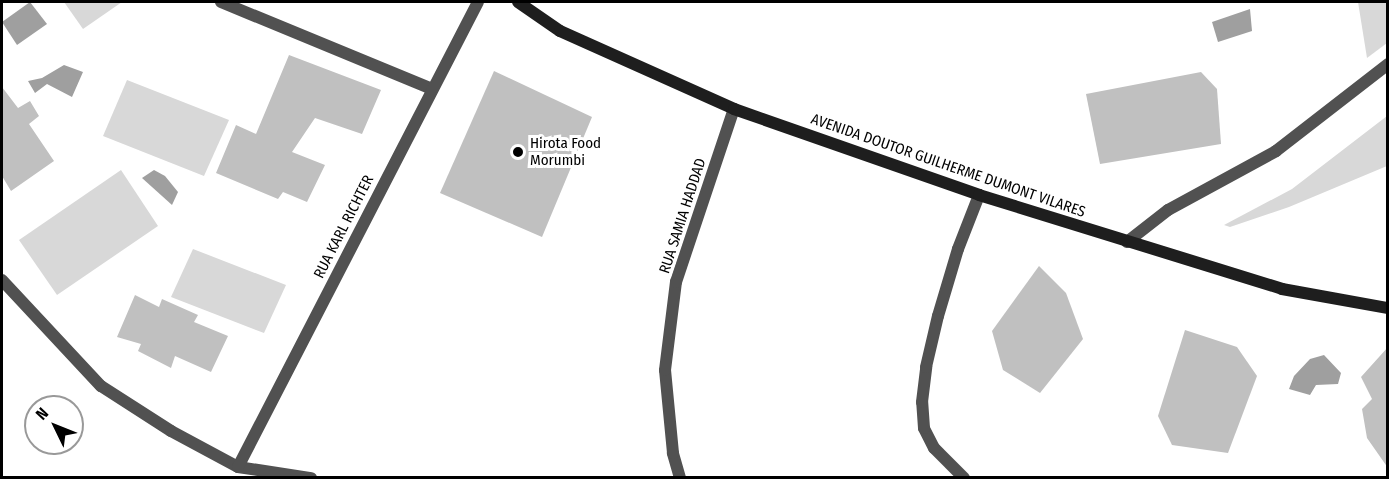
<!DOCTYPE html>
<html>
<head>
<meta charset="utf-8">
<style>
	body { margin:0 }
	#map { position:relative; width:1389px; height:479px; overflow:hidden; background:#fff; font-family:"Fira Sans Condensed",sans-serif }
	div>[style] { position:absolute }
	.green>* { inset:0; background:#d8d8d8 }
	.water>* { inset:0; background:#9f9f9f }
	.building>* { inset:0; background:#c0c0c0 }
	.service>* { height:12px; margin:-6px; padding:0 6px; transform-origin:6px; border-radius:6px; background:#515151 }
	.minor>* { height:12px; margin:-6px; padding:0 6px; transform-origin:6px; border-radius:6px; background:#515151 }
	.secondary>* { height:12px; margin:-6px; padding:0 6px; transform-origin:6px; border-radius:6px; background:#1e1e1e }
	.dots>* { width:16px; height:16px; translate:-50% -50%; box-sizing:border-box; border:3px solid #fff; border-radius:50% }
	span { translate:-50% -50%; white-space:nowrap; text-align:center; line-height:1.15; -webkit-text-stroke:6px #fff; paint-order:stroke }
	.poi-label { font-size:15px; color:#000 }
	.left { translate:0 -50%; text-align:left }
	.street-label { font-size:15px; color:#000 }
	.frame { position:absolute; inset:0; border:3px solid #000; pointer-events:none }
	.north { position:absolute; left:24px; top:395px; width:60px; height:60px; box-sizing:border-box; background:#fff; border:2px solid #999; border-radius:50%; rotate:313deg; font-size:16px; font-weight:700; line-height:24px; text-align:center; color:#000 }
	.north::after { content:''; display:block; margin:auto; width:21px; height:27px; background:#000; clip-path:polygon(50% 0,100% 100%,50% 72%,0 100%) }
</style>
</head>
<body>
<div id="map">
	<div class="green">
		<i style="clip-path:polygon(64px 2px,122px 2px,83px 29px)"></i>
		<i style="clip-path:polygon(1358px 2px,1387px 2px,1387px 43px,1367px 58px)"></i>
		<i style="clip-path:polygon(127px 80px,229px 120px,204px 176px,103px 136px)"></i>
		<i style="clip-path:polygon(1387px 116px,1387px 166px,1289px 207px,1230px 227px,1224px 225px,1292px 189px)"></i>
		<i style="clip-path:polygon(121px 170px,158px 226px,57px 295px,19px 240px)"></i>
		<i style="clip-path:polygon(193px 249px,286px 285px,264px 333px,171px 297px)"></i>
	</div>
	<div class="water">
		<i style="clip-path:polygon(30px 2px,47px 24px,17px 45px,2px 22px)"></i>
		<i style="clip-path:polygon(1250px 9px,1252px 31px,1218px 42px,1212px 22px)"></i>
		<i style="clip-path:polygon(64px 65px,83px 72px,72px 97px,47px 84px,35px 93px,28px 81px,42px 78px)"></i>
		<i style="clip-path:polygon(154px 170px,165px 176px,178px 192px,172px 205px,142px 178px)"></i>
		<i style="clip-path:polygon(1324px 355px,1341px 373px,1338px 384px,1316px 385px,1310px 395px,1289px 389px,1294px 376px,1310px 359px)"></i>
	</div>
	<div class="building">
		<i style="clip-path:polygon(289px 55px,381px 90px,362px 134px,315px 118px,292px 152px,325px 165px,307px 202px,283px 192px,278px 199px,216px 173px,236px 125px,256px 134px)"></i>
		<i style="clip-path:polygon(494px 71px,592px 117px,542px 237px,440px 193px)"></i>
		<i style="clip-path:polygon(1201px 72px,1217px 89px,1221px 144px,1100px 164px,1086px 94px)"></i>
		<i style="clip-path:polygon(2px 87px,18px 108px,30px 101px,39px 116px,29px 124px,54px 161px,11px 191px,2px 176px)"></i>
		<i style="clip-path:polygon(1039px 266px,1066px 293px,1083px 339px,1040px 393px,1003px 370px,992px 331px)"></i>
		<i style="clip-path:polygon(135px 295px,159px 307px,162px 299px,198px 315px,194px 322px,228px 336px,211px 372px,175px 356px,171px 368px,138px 351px,141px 344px,117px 337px)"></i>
		<i style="clip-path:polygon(1185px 330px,1237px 347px,1257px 376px,1228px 453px,1172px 445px,1158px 416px)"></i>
		<i style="clip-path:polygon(1388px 347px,1388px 468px,1367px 438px,1362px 409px,1372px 399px,1361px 377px)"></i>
	</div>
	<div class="service">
		<i style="left:221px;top:2px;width:228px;rotate:22.4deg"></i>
	</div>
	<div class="minor">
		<i style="left:1127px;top:242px;width:52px;rotate:-38deg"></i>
		<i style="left:1168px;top:210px;width:123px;rotate:-28.6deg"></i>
		<i style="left:1276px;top:151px;width:142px;rotate:-37.8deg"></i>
		<i style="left:2px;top:280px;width:145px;rotate:47deg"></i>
		<i style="left:101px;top:386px;width:83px;rotate:32.7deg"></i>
		<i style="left:171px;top:431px;width:76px;rotate:28.2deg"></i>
		<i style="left:238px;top:467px;width:74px;rotate:8.6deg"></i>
		<i style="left:238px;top:467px;width:523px;rotate:-62.7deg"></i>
		<i style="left:680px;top:478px;width:26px;rotate:-106deg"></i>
		<i style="left:673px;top:453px;width:83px;rotate:-95.5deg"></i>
		<i style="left:665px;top:370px;width:89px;rotate:-82.9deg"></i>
		<i style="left:676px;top:282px;width:182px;rotate:-71.5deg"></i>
		<i style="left:964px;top:478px;width:42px;rotate:-135deg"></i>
		<i style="left:934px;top:448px;width:22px;rotate:-117deg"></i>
		<i style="left:924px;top:428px;width:26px;rotate:-94deg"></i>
		<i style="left:922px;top:402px;width:35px;rotate:-83deg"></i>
		<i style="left:926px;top:367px;width:52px;rotate:-76.8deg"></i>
		<i style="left:938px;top:316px;width:70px;rotate:-73.4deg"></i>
		<i style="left:958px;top:249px;width:58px;rotate:-68.7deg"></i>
	</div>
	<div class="secondary">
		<i style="left:518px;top:2px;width:51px;rotate:34.6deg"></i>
		<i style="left:560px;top:31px;width:191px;rotate:24.1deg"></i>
		<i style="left:734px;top:109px;width:260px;rotate:19.3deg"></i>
		<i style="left:979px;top:195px;width:317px;rotate:17.2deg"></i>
		<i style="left:1282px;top:289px;width:108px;rotate:10.2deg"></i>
	</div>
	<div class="dots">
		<i style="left:518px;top:152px;background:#000"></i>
	</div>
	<div class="poi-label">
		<span class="left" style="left:530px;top:152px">Hirota Food<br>Morumbi</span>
	</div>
	<div class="street-label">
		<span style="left:948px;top:166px;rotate:19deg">AVENIDA DOUTOR GUILHERME DUMONT VILARES</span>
		<span style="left:683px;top:216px;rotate:-72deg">RUA SAMIA HADDAD</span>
		<span style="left:344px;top:227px;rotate:-63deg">RUA KARL RICHTER</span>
	</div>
	<div class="frame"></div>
	<div class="north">N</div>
</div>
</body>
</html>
